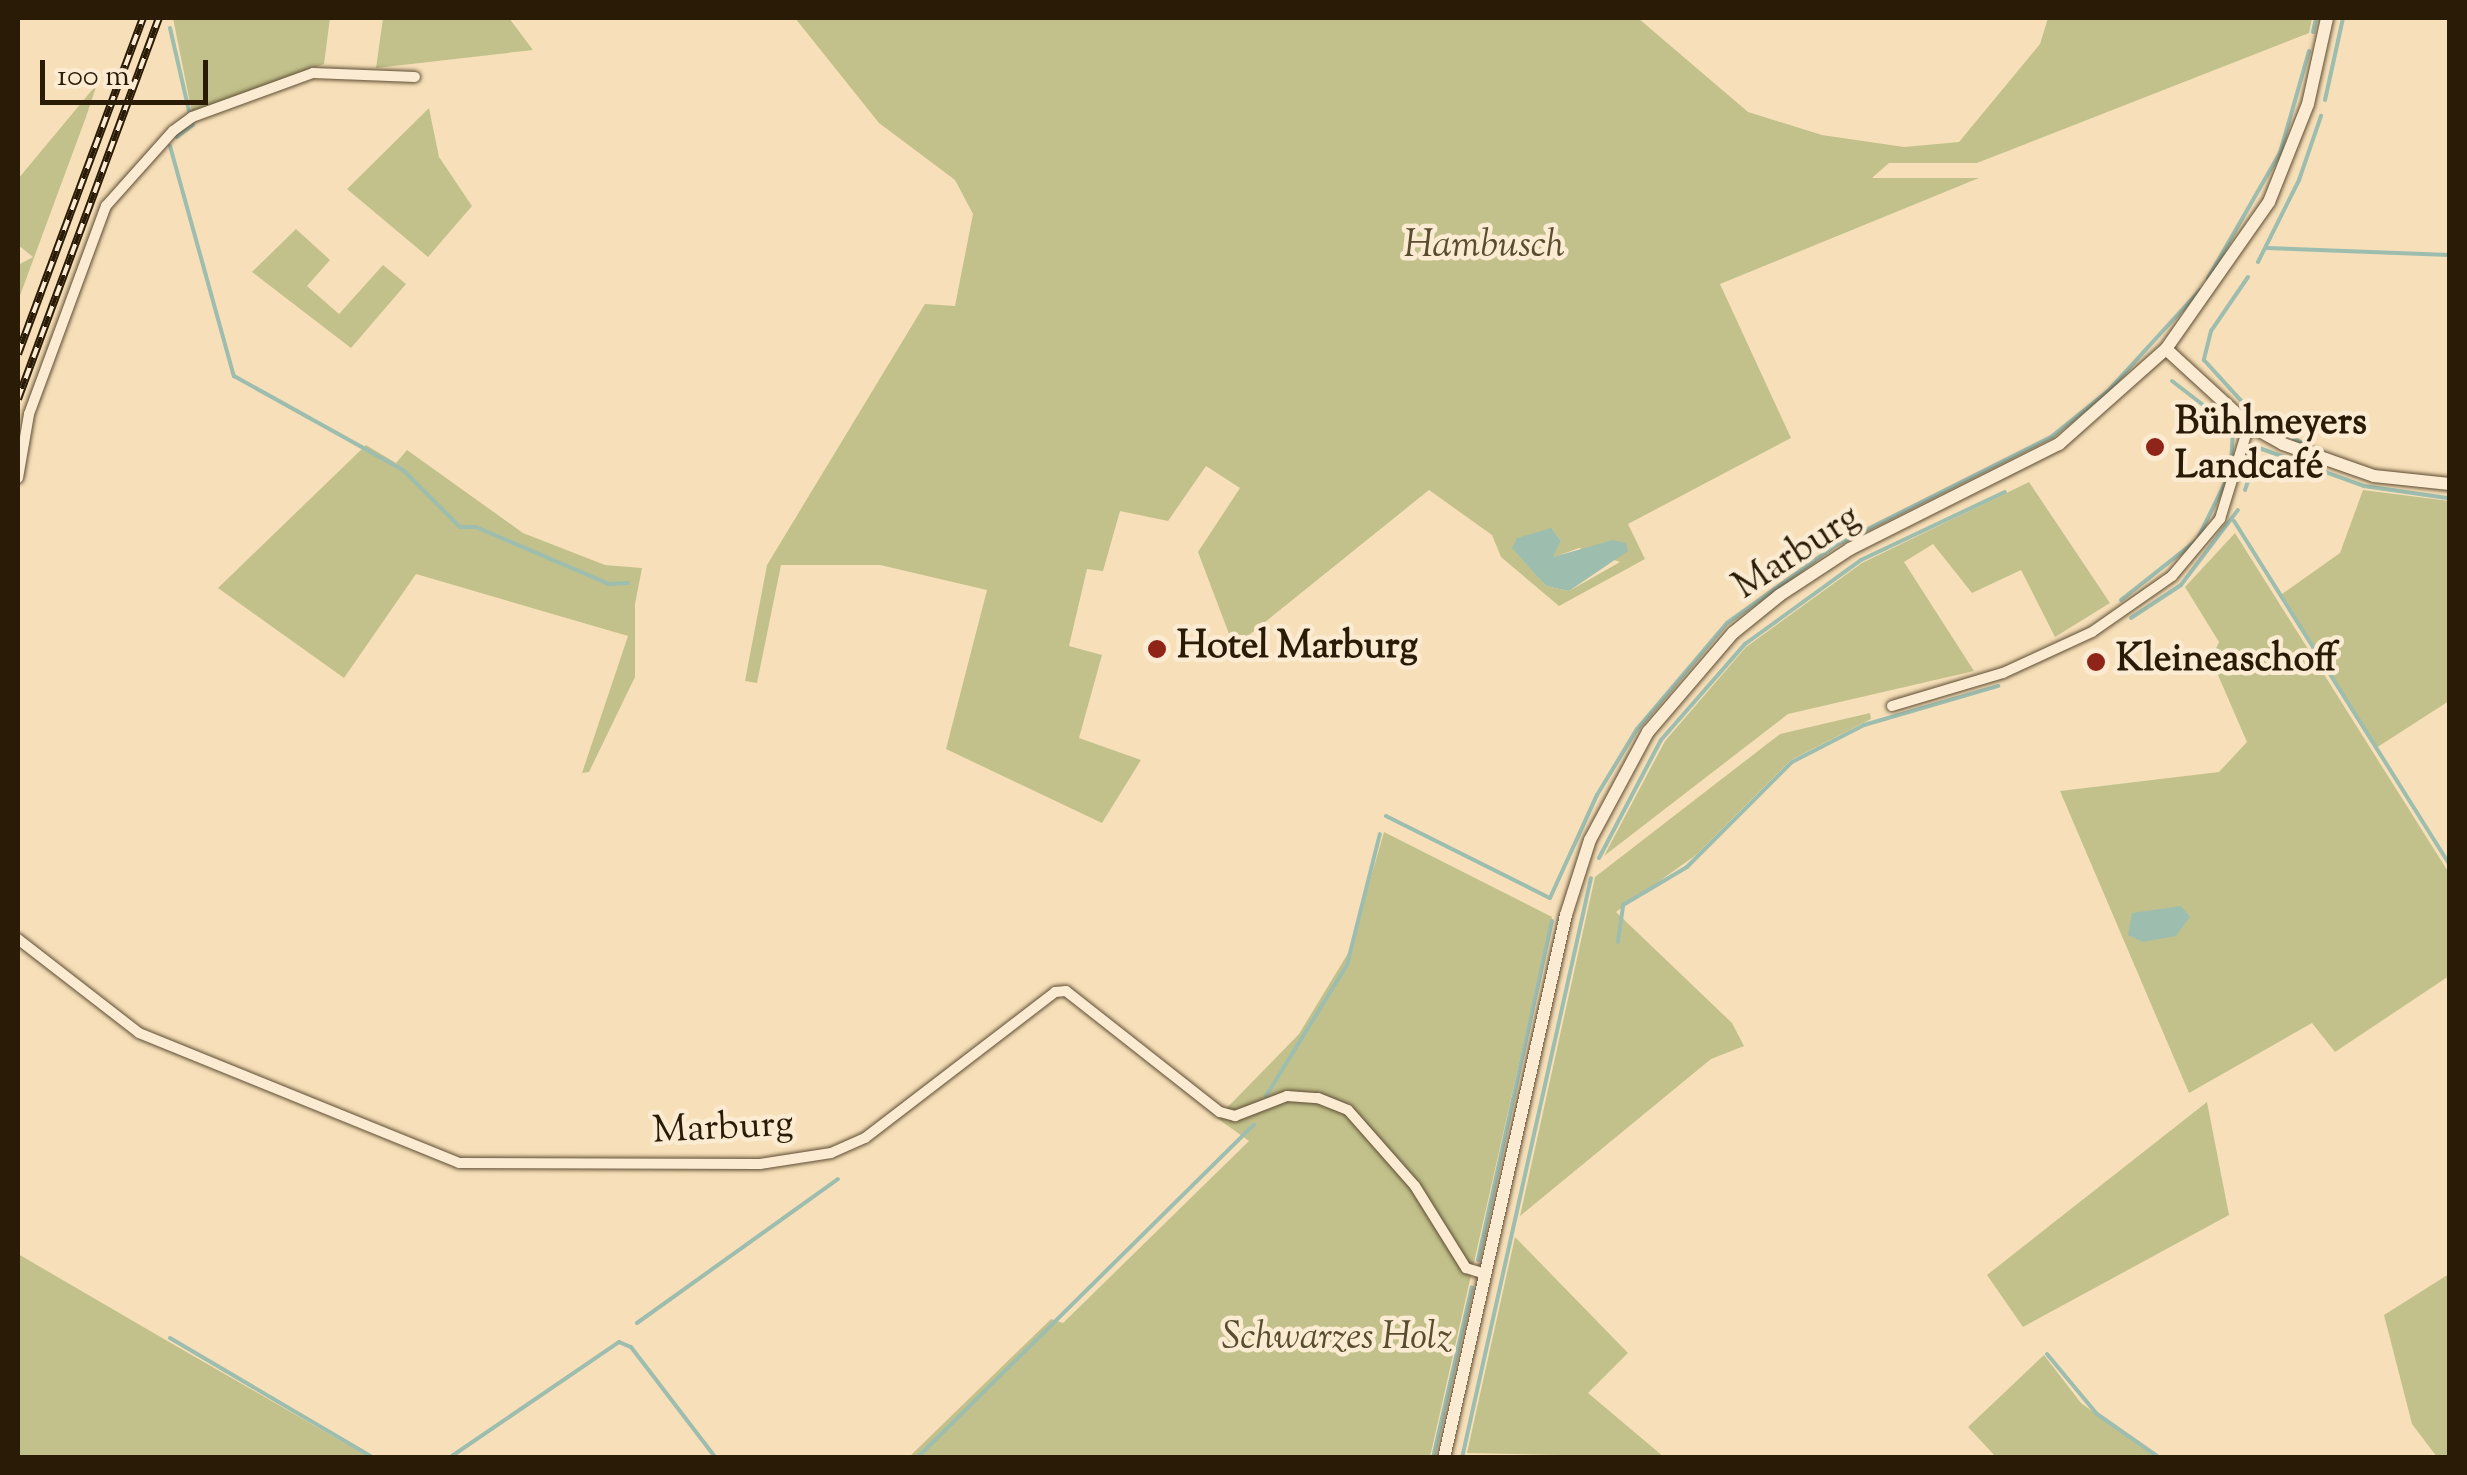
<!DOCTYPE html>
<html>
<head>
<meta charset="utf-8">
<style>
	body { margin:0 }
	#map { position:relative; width:2467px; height:1475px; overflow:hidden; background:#f7e0b9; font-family:"Sorts Mill Goudy",serif }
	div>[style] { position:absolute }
	.green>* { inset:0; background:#c2c18b }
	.water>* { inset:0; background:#9dbdaf }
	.stream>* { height:4px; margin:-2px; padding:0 2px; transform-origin:2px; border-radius:2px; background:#9dbdaf }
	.roads { filter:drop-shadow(0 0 2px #5d4c33) drop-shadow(0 0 2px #5d4c33) }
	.minor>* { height:10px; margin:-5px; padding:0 5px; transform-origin:5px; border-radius:5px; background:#faebd2 }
	.tertiary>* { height:12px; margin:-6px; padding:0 6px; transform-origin:6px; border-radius:6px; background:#faebd2 }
	.rail>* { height:8px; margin-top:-4px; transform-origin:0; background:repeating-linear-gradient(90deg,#faebd2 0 11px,#2a1b06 0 22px); box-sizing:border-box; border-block:2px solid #2a1b06 }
	.dots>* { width:28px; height:28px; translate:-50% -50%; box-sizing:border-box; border:5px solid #faebd2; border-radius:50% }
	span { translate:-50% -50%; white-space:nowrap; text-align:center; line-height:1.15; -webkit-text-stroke:9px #faebd2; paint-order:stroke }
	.park-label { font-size:38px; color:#584d2e; font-style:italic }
	.poi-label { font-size:38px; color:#2a1b06; font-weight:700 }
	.left { translate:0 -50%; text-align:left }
	.street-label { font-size:38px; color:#2a1b06 }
	.frame { position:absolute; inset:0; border:20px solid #2a1b06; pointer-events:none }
	.scale { position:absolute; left:40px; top:60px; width:168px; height:45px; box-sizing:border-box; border:5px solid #2a1b06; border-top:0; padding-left:12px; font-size:30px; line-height:35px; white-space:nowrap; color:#2a1b06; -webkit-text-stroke:8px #faebd2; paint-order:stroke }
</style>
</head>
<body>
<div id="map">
	<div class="green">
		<i style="clip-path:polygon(173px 18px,330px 18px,324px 64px,192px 113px)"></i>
		<i style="clip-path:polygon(383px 18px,509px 18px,533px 50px,376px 68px)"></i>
		<i style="clip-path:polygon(evenodd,795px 18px,1638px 18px,1748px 112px,1822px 135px,1904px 147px,1959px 142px,2040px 44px,2048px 18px,2312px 18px,2309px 33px,1977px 163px,1889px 163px,1872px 178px,1979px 178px,1720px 284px,1791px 438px,1628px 524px,1645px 559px,1559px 606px,1501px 557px,1492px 535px,1429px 490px,1234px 647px,1198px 552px,1240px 488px,1206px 466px,1168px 521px,1120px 511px,1103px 571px,1087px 569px,1069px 646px,1102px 655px,1079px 738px,1141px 760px,1102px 823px,946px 749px,987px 590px,880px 565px,781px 565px,757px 683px,745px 681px,767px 565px,925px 304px,955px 306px,973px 214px,955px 180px,879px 123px,795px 18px,1551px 529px,1561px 541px,1552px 558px,1579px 548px,1620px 562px,1569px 591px,1546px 586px,1534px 572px,1551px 529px)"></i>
		<i style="clip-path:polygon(97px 84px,86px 117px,18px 301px,18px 265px,33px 257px,18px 245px,18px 179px)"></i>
		<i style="clip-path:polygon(429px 108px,439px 157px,472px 206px,428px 257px,347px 189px)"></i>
		<i style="clip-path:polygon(296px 229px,330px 260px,307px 286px,339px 314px,383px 265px,406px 284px,351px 348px,252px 272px)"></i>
		<i style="clip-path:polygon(366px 445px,396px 463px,407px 450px,523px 533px,605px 565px,642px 568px,635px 604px,635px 677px,589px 772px,582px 773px,628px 636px,416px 574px,344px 678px,218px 588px)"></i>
		<i style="clip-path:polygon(2029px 482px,2110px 603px,2055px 637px,2021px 570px,1972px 593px,1933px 544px,1904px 562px,1974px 671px,1788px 714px,1604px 856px,1665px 741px,1746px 647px,1862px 563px)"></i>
		<i style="clip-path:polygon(2363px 490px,2449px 501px,2449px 701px,2376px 748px,2282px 594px,2340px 553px)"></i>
		<i style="clip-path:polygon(2235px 533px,2449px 873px,2449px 976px,2335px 1052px,2312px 1023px,2189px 1093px,2060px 791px,2219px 772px,2247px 742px,2211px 659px,2219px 642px,2185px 587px)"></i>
		<i style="clip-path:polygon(1870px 713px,1871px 719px,1791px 760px,1696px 855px,1616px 912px,1732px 1023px,1744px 1046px,1711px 1059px,1520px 1216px,1595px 877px,1780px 734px)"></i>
		<i style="clip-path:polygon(1384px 832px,1552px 917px,1430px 1457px,908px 1458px,1051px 1319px,1063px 1323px,1249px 1141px,1217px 1118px,1299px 1034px,1350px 950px)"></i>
		<i style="clip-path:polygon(2207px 1102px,2229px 1215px,2023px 1327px,1987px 1275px)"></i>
		<i style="clip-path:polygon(1515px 1237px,1628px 1353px,1588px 1393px,1664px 1457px,1467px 1453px)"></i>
		<i style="clip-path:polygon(18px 1254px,164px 1339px,369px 1457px,18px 1457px)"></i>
		<i style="clip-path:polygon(2449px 1274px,2449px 1457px,2437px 1457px,2412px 1424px,2384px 1315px)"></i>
		<i style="clip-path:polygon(2044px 1355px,2081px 1403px,2156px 1457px,1996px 1457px,1968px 1427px)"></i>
	</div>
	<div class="water">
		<i style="clip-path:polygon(1551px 528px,1561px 541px,1553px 557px,1613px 540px,1626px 543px,1628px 551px,1569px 591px,1546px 586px,1512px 548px,1517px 538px)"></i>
		<i style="clip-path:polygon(2181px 906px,2190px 917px,2176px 936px,2143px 942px,2128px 935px,2132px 913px)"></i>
	</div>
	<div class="stream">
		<i style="left:170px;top:28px;width:85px;rotate:77.1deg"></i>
		<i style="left:2313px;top:32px;width:14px;rotate:-78deg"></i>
		<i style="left:2325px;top:100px;width:84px;rotate:-77.6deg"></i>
		<i style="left:177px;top:137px;width:20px;rotate:-37deg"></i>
		<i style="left:170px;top:146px;width:239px;rotate:74.5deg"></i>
		<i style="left:234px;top:376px;width:193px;rotate:29.1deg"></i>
		<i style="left:403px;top:470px;width:81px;rotate:45deg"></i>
		<i style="left:460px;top:527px;width:16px"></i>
		<i style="left:476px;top:527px;width:145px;rotate:23.2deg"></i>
		<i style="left:609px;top:584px;width:19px;rotate:-3deg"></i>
		<i style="left:2266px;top:248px;width:184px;rotate:2.2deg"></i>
		<i style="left:2258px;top:262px;width:92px;rotate:-63.4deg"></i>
		<i style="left:2299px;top:180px;width:68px;rotate:-71deg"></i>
		<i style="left:2248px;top:277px;width:65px;rotate:124.4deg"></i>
		<i style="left:2211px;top:331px;width:30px;rotate:104deg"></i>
		<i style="left:2204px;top:360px;width:77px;rotate:47.6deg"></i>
		<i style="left:2256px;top:417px;width:55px;rotate:29.4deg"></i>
		<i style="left:2208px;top:278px;width:144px;rotate:-60.1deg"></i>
		<i style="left:2280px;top:153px;width:106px;rotate:-74.1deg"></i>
		<i style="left:2172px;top:381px;width:77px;rotate:37.6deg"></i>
		<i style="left:2233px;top:428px;width:35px;rotate:93deg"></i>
		<i style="left:2245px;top:490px;width:44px;rotate:-71.6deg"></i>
		<i style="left:2259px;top:448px;width:112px;rotate:19.9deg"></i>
		<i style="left:2364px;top:486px;width:84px;rotate:8.2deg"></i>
		<i style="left:2234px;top:521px;width:407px;rotate:57.9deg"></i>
		<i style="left:2121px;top:600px;width:97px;rotate:-38.3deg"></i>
		<i style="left:2197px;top:540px;width:68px;rotate:-63.8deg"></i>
		<i style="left:2131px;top:618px;width:60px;rotate:-33.4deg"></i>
		<i style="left:2181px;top:585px;width:94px;rotate:-52.8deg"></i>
		<i style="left:1386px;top:816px;width:183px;rotate:26.6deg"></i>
		<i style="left:1550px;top:898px;width:113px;rotate:-65.5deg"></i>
		<i style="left:1597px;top:795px;width:77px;rotate:-58.8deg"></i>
		<i style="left:1637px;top:729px;width:139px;rotate:-49.7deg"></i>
		<i style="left:1727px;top:623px;width:134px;rotate:-35.6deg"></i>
		<i style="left:1836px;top:545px;width:241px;rotate:-26.7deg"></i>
		<i style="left:2051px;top:437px;width:72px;rotate:-38.8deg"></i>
		<i style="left:2107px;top:392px;width:138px;rotate:-47.6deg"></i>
		<i style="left:1599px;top:858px;width:133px;rotate:-62.3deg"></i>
		<i style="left:1661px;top:740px;width:128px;rotate:-48.8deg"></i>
		<i style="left:1745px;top:644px;width:143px;rotate:-35.9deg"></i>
		<i style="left:1861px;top:560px;width:159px;rotate:-25.3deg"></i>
		<i style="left:1618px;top:942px;width:37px;rotate:-82deg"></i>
		<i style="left:1623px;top:905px;width:74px;rotate:-30.7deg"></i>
		<i style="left:1687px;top:867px;width:148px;rotate:-45deg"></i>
		<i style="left:1792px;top:762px;width:81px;rotate:-27.2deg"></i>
		<i style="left:1864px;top:725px;width:140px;rotate:-16.2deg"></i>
		<i style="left:1266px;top:1096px;width:154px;rotate:-58.3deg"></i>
		<i style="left:1347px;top:965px;width:135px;rotate:-75.9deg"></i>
		<i style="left:1478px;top:1260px;width:347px;rotate:-77.7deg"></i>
		<i style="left:637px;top:1323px;width:247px;rotate:-35.6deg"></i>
		<i style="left:170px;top:1338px;width:237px;rotate:30.5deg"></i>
		<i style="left:2047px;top:1354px;width:78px;rotate:50.2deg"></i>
		<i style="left:2097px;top:1414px;width:77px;rotate:34.9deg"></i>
		<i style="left:449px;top:1458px;width:206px;rotate:-34.3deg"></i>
		<i style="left:619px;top:1342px;width:13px;rotate:23deg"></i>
		<i style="left:631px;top:1347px;width:140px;rotate:52.6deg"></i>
		<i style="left:917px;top:1458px;width:474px;rotate:-44.7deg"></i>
		<i style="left:1433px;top:1458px;width:175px;rotate:-77.2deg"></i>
		<i style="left:1462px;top:1458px;width:594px;rotate:-77.46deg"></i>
	</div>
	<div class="roads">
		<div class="minor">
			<i style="left:18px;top:478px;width:65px;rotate:-80.2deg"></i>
			<i style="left:29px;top:414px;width:222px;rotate:-69.7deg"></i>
			<i style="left:106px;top:206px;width:101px;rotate:-48.2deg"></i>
			<i style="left:173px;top:131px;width:24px;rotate:-36deg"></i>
			<i style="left:192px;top:117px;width:129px;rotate:-20deg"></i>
			<i style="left:313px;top:73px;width:102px;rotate:2.2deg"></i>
			<i style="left:1892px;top:706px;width:116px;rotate:-16.6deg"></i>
			<i style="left:2003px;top:673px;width:98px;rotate:-24.7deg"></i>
			<i style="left:2092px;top:632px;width:98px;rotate:-35deg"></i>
			<i style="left:2172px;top:576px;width:75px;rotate:-49.9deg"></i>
			<i style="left:2220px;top:519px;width:98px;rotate:-72.9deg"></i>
			<i style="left:18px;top:939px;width:153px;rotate:37.8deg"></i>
			<i style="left:139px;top:1033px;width:345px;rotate:22.1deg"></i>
			<i style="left:459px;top:1163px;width:301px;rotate:0.2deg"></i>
			<i style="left:760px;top:1164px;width:72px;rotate:-8.8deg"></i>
			<i style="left:831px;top:1153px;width:37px;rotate:-24deg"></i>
			<i style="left:865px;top:1138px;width:240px;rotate:-37.5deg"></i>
			<i style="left:1055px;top:992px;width:11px;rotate:-5deg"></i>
			<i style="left:1066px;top:991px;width:196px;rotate:38.2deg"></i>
			<i style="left:1220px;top:1112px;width:16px;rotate:15deg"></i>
			<i style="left:1235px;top:1116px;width:56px;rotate:-21deg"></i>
			<i style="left:1287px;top:1096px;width:31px;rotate:4deg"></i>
			<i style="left:1318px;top:1098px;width:32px;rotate:22deg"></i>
			<i style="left:1348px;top:1110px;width:101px;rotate:48.6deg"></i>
			<i style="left:1415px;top:1186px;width:97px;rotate:58.1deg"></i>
			<i style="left:1466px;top:1268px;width:21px;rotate:17deg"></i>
		</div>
		<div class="tertiary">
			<i style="left:2166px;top:349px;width:113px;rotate:42.5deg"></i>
			<i style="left:2249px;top:425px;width:39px;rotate:29deg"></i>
			<i style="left:2283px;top:444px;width:96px;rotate:19.4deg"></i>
			<i style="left:2374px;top:476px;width:76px;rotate:6deg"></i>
			<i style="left:1444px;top:1458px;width:557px;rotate:-77.34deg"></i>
			<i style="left:1566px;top:915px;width:79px;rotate:-72.3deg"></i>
			<i style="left:1590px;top:840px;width:123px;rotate:-61.8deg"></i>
			<i style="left:1648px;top:732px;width:130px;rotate:-49.4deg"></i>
			<i style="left:1733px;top:633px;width:60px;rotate:-39deg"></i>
			<i style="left:1780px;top:595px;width:84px;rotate:-33.3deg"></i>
			<i style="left:1850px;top:549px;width:234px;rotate:-26.7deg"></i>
			<i style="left:2059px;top:444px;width:143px;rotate:-41.6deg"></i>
			<i style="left:2166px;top:349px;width:179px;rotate:-55deg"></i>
			<i style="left:2269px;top:202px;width:105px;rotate:-68.3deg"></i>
			<i style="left:2308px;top:104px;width:88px;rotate:-77.5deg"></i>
		</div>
	</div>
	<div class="rail">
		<i style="left:18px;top:354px;width:358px;rotate:-69.6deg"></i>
		<i style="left:18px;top:399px;width:406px;rotate:-69.7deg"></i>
	</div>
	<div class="dots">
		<i style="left:2155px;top:447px;background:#8f2418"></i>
		<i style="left:1157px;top:649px;background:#8f2418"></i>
		<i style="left:2096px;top:662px;background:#8f2418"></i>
	</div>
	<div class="park-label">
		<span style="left:1484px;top:248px">Hambusch</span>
		<span style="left:1337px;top:1340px">Schwarzes Holz</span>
	</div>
	<div class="poi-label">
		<span class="left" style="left:2175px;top:447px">Bühlmeyers<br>Landcafé</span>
		<span class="left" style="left:1177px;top:649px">Hotel Marburg</span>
		<span class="left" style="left:2116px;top:662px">Kleineaschoff</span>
	</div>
	<div class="street-label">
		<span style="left:1798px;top:554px;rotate:-33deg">Marburg</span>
		<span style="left:723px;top:1130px;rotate:-3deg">Marburg</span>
	</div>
	<div class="frame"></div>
	<div class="scale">100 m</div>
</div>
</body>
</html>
